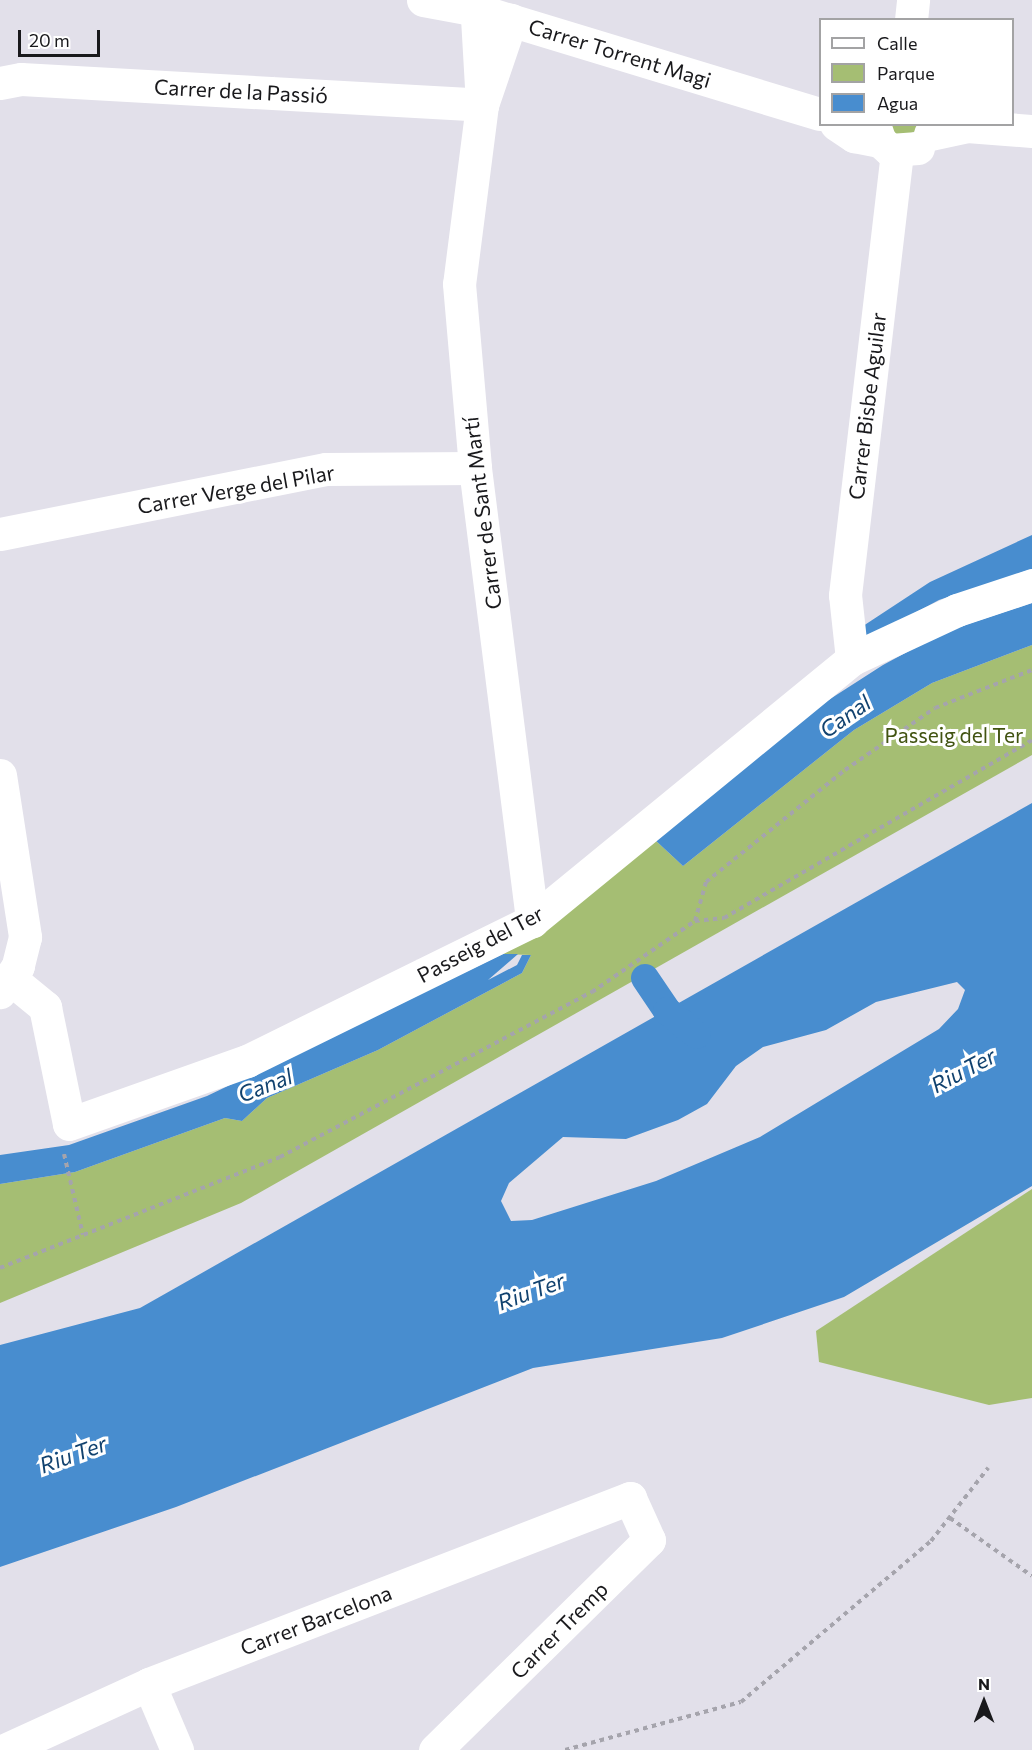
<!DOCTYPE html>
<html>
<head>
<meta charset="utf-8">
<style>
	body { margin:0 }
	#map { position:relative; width:1032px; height:1750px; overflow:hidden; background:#e2e0ea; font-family:Commissioner,sans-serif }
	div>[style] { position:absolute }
	.green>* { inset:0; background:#a5be73 }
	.water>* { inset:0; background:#488dcf }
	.canal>* { height:28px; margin:-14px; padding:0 14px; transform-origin:14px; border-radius:14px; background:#488dcf }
	.path>* { height:4px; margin-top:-2px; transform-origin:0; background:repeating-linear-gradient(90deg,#a5a4ac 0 4.5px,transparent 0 9px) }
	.street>* { height:33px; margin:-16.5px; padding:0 16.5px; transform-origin:16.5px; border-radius:16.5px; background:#fff }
	.secondary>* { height:33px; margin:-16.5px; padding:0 16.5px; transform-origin:16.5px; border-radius:16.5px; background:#fff }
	span { translate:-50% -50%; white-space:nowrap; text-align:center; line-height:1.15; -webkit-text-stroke:6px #fff; paint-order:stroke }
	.street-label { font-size:21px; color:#19191c }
	.park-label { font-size:21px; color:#425412 }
	.water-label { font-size:22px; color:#11426f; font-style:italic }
	.legend { position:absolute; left:819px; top:18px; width:195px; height:108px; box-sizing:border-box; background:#fff; border:2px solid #a3a3a4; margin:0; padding:8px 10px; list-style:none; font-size:18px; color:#19191c }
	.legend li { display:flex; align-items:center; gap:12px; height:30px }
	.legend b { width:30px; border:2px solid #a3a3a4 }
	.north { position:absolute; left:954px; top:1672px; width:60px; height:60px; -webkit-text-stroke:4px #fff; paint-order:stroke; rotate:0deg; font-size:16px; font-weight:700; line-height:24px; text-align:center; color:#19191c }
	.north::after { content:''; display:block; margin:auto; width:21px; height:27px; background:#19191c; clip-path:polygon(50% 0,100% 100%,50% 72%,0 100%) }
	.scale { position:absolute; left:18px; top:30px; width:82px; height:27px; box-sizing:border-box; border:3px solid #19191c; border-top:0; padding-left:8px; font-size:18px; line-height:21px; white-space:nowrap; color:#19191c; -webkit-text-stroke:4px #fff; paint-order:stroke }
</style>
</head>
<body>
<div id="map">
	<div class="green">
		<i style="clip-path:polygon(888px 124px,917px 125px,916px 131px,899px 138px)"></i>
		<i style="clip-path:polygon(1032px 645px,1032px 755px,241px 1203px,0 1303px,0 1184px,75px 1172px,225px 1118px,242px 1121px,267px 1098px,378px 1050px,522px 973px,531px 955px,503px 954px,547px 929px,654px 839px,683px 866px,854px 730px,932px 683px)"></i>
		<i style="clip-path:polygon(1032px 1189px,1032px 1398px,989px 1405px,819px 1362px,816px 1331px)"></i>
	</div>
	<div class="water">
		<i style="clip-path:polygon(1032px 535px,1032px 569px,939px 600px,864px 640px,857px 630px,930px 582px)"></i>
		<i style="clip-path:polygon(1032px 603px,1032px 645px,932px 683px,854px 730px,683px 866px,654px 839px,827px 701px,883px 665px,944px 632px)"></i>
		<i style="clip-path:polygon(evenodd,1032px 803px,1032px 1186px,844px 1297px,722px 1338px,533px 1368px,176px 1507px,0 1567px,0 1345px,140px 1308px,1032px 803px,957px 982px,965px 990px,958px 1009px,939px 1029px,760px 1137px,656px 1181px,532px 1220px,511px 1221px,501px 1201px,509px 1183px,563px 1137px,626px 1139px,678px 1120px,707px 1104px,736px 1066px,763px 1047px,826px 1030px,876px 1002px,957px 982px)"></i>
		<i style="clip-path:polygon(503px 954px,518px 954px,488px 980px,517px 965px,522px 955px,531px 955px,522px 973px,378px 1050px,267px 1098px,242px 1121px,225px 1118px,75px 1172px,0 1184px,0 1155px,69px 1145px,207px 1096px)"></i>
	</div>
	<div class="canal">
		<i style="left:645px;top:978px;width:40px;rotate:56deg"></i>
		<i style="left:667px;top:1011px;width:38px;rotate:39deg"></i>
	</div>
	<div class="path">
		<i style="left:695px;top:921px;width:41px;rotate:-74.2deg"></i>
		<i style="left:706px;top:882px;width:179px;rotate:-38.9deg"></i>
		<i style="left:845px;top:770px;width:109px;rotate:-34.6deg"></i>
		<i style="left:935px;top:708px;width:104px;rotate:-21.4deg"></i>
		<i style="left:64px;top:1154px;width:83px;rotate:76.8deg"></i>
		<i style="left:0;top:1268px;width:301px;rotate:-21.6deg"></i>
		<i style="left:280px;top:1157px;width:353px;rotate:-27.9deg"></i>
		<i style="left:592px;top:992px;width:125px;rotate:-34.6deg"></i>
		<i style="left:695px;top:921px;width:29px;rotate:-6deg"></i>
		<i style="left:724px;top:918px;width:356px;rotate:-30deg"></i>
		<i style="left:950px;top:1518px;width:100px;rotate:35.3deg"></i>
		<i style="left:565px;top:1750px;width:182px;rotate:-15.3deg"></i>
		<i style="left:741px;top:1702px;width:249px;rotate:-40.3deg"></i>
		<i style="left:931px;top:1541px;width:93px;rotate:-52deg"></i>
	</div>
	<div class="street">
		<i style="left:423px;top:0;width:55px;rotate:10.5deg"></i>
		<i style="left:477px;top:10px;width:358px;rotate:16.9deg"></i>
		<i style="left:476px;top:0;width:105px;rotate:86.7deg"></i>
		<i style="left:482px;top:105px;width:180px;rotate:97.3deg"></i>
		<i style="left:459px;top:284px;width:185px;rotate:85deg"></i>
		<i style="left:475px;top:468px;width:457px;rotate:82.8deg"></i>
		<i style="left:911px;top:20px;width:20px;rotate:-84deg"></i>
		<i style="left:0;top:83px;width:21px;rotate:-11deg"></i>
		<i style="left:21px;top:79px;width:462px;rotate:3.2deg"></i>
		<i style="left:482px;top:105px;width:90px;rotate:-71.2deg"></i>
		<i style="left:836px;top:124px;width:22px;rotate:34deg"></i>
		<i style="left:854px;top:136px;width:26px;rotate:11deg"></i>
		<i style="left:874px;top:124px;width:18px;rotate:71deg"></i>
		<i style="left:880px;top:141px;width:13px;rotate:42deg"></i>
		<i style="left:890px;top:150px;width:28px;rotate:-4deg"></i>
		<i style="left:930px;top:134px;width:38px;rotate:-12deg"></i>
		<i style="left:967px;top:126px;width:65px;rotate:4.4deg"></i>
		<i style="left:0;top:534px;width:332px;rotate:-11.3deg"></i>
		<i style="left:326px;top:469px;width:149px;rotate:-0.4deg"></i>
		<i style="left:852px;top:659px;width:64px;rotate:-96.2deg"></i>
		<i style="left:845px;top:595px;width:445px;rotate:-83.3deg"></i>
		<i style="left:12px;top:980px;width:43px;rotate:39.3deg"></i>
		<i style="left:45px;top:1007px;width:119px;rotate:78.4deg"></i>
		<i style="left:69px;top:1124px;width:189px;rotate:-19.5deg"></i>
		<i style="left:247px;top:1061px;width:318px;rotate:-26.2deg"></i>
		<i style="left:532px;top:921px;width:414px;rotate:-39.3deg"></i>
		<i style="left:852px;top:659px;width:116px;rotate:-25deg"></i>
		<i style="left:957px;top:610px;width:79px;rotate:-18.4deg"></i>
		<i style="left:149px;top:1684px;width:72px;rotate:67deg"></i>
		<i style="left:5px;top:1750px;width:158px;rotate:-24.6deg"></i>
		<i style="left:149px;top:1684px;width:516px;rotate:-21.14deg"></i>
		<i style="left:630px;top:1498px;width:46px;rotate:65.7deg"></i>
		<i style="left:649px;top:1540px;width:300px;rotate:135.5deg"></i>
	</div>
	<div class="secondary">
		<i style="left:0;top:775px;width:164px;rotate:81.2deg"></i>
		<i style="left:25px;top:937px;width:30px;rotate:104deg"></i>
		<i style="left:18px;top:966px;width:32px;rotate:125deg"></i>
	</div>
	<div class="street-label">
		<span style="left:620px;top:53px;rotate:17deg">Carrer Torrent Magi</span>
		<span style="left:241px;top:91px;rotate:3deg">Carrer de la Passió</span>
		<span style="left:867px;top:406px;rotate:-83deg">Carrer Bisbe Aguilar</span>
		<span style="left:236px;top:489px;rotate:-10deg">Carrer Verge del Pilar</span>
		<span style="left:482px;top:513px;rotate:-97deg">Carrer de Sant Martí</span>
		<span style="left:480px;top:944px;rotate:-28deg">Passeig del Ter</span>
		<span style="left:316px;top:1620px;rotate:-21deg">Carrer Barcelona</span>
		<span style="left:559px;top:1630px;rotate:-45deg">Carrer Tremp</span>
	</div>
	<div class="park-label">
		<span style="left:954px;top:735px">Passeig del Ter</span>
	</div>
	<div class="water-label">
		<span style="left:845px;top:716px;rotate:-35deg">Canal</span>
		<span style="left:963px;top:1070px;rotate:-28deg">Riu Ter</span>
		<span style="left:265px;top:1085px;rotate:-21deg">Canal</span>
		<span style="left:531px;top:1291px;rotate:-20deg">Riu Ter</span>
		<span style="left:73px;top:1454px;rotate:-20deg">Riu Ter</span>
	</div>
	<ul class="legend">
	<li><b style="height:8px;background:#fff"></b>Calle</li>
	<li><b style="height:16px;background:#a5be73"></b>Parque</li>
	<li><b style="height:16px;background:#488dcf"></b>Agua</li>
	</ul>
	<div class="north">N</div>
	<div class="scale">20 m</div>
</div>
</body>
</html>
